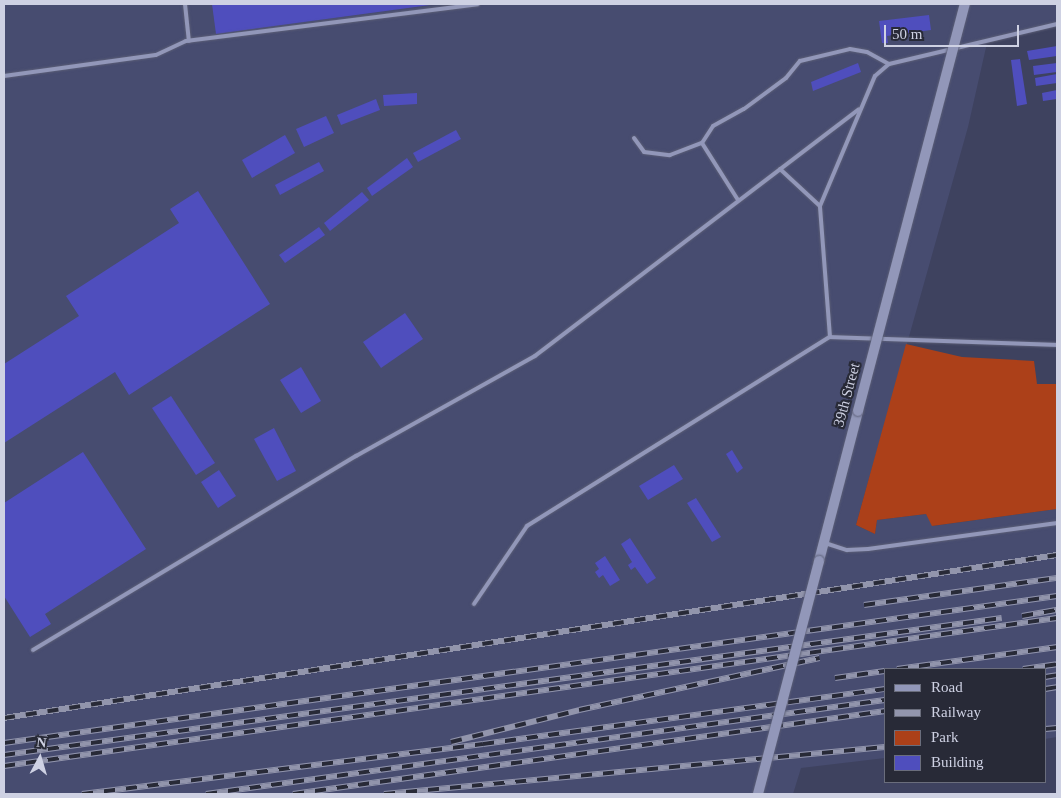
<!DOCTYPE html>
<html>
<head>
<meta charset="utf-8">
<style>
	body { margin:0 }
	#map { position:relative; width:1061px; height:798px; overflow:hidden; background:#3e425f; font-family:Georgia,serif }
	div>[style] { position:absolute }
	.built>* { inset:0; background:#474c70 }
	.green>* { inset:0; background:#ac4019 }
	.building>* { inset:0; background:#4f4ebd }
	.roads { filter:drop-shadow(0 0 1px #5b5e76) drop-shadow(0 0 1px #5b5e76) }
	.lane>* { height:4px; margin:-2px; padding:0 2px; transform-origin:2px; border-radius:2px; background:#9297b9 }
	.secondary>* { height:10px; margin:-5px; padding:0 5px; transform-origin:5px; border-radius:5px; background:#9297b9 }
	.rail>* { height:5.5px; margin-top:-2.75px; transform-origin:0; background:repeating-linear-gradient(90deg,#282a37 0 11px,#9295ac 0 22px); box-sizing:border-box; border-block:1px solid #9295ac }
	.bridges { filter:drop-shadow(0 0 1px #5b5e76) drop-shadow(0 0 1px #5b5e76) }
	.secondary-bridge>* { height:10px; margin:-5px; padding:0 5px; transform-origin:5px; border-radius:5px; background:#9297b9 }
	span { translate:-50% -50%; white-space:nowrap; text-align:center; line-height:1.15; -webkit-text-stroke:4.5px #282a37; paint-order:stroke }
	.street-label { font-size:15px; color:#ced1e3 }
	.frame { position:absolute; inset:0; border:5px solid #ced1e3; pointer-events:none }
	.legend { position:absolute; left:884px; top:668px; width:162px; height:115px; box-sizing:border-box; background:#282a37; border:1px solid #6a6d7c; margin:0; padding:6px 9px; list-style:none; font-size:15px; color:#ced1e3 }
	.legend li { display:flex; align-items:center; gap:10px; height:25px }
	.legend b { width:25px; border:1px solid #6a6d7c }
	.north { position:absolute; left:15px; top:733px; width:50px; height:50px; -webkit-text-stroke:4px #282a37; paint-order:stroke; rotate:6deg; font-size:14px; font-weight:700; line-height:20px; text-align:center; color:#ced1e3 }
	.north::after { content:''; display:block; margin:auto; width:18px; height:22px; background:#ced1e3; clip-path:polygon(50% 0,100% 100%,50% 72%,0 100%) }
	.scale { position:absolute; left:884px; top:25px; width:135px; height:22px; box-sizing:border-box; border:2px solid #ced1e3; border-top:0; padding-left:6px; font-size:15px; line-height:18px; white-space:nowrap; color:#ced1e3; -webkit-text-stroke:4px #282a37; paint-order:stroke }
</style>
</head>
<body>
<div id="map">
	<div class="built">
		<i style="clip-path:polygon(4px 4px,1057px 4px,1057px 24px,987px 43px,968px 127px,856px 525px,875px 534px,877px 520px,926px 514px,933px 526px,1057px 509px,1057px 737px,1045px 739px,1045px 669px,885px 669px,885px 758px,801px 768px,793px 794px,4px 794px)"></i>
	</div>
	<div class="green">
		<i style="clip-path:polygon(906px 344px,962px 357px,1034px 361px,1037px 384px,1057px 384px,1057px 509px,932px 526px,926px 514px,877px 520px,875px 534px,856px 525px)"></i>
	</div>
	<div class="building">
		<i style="clip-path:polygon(212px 4px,430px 4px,430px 5px,216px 34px)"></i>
		<i style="clip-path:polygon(929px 15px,931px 30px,887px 36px,888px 43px,882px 43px,879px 21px)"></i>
		<i style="clip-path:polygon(1057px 46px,1057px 56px,1029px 60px,1027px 51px)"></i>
		<i style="clip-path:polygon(1020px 59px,1027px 104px,1017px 106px,1011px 60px)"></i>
		<i style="clip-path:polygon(858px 63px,861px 72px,813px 91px,811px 82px)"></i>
		<i style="clip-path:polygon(1057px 63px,1057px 72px,1034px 75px,1033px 66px)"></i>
		<i style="clip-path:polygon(1057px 74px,1057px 83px,1036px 86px,1035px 78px)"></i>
		<i style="clip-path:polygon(1057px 90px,1057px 99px,1043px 101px,1042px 93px)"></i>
		<i style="clip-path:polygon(417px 93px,417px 104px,384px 106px,383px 95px)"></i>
		<i style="clip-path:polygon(376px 99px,380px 110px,341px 125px,337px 115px)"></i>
		<i style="clip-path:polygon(326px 116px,334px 133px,304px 147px,296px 129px)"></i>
		<i style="clip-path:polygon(456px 130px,461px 139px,418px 162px,413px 153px)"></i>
		<i style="clip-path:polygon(285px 135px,295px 153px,252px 178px,242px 160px)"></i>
		<i style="clip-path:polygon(407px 158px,413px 167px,372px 196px,367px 188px)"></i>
		<i style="clip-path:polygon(319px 162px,324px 171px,280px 195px,275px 185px)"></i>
		<i style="clip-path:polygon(198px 191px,270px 304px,129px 395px,115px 372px,4px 443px,4px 364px,79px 316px,66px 296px,179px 223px,170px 209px)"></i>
		<i style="clip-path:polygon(362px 192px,369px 200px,330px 231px,324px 223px)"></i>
		<i style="clip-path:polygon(319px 227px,325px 235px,285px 263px,279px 255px)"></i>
		<i style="clip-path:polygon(405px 313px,423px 339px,381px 368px,363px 342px)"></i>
		<i style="clip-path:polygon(301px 367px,321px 401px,301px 413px,280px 380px)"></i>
		<i style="clip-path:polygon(171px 396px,215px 463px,196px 475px,152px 408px)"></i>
		<i style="clip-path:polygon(274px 428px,296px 471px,277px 481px,254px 439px)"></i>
		<i style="clip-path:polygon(732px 450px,743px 468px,737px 473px,726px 454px)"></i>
		<i style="clip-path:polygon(83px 452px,146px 549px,45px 614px,51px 624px,30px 637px,4px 596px,4px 503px)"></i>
		<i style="clip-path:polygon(674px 465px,683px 479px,648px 500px,639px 486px)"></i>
		<i style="clip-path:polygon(219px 470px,236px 496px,218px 508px,201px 482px)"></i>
		<i style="clip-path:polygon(696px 498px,721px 537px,712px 542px,687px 503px)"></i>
		<i style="clip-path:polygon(630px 538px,656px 578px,647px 584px,635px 567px,631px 570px,628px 565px,632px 562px,621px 544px)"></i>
		<i style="clip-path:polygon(605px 556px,620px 580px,610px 586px,603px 575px,599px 578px,595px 572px,599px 569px,595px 563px)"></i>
	</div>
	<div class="roads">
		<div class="lane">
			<i style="left:185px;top:4px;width:37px;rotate:84deg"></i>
			<i style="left:4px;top:76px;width:153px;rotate:-7.9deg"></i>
			<i style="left:156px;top:55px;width:33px;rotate:-25deg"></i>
			<i style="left:186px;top:41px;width:294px;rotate:-7.2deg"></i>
			<i style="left:634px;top:138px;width:17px;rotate:54deg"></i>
			<i style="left:644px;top:152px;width:26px;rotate:7deg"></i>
			<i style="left:670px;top:155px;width:34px;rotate:-21deg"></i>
			<i style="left:780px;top:169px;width:54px;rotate:42.8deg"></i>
			<i style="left:738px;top:200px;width:67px;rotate:-122.3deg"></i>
			<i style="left:702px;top:143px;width:20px;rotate:-57deg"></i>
			<i style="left:713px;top:126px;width:35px;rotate:-29deg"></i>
			<i style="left:744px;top:109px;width:52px;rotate:-36.4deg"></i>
			<i style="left:786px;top:78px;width:22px;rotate:-51deg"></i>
			<i style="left:800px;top:61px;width:51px;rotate:-13.5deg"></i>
			<i style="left:850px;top:49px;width:17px;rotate:10deg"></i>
			<i style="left:867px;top:52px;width:25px;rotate:29deg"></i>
			<i style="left:830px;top:337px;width:131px;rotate:-94.4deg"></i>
			<i style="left:820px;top:206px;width:141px;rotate:-67.1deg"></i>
			<i style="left:875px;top:76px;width:18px;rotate:-41deg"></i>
			<i style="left:889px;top:64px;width:173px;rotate:-13.4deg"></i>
			<i style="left:825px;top:543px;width:23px;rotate:18deg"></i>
			<i style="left:847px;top:550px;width:21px;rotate:-3deg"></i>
			<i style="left:868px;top:549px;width:191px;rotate:-7.8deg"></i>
			<i style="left:474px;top:604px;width:94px;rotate:-55.8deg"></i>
			<i style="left:527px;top:526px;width:357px;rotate:-32deg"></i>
			<i style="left:830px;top:337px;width:227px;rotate:2deg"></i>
			<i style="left:33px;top:650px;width:377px;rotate:-31deg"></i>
			<i style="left:356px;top:456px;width:205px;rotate:-29.2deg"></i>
			<i style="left:535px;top:356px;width:407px;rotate:-37.3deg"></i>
		</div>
		<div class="secondary">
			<i style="left:819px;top:561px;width:155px;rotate:-75.4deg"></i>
		</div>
	</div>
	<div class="rail">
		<i style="left:864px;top:605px;width:195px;rotate:-8deg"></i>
		<i style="left:1022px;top:616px;width:36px;rotate:-10deg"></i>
		<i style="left:897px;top:669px;width:162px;rotate:-7.8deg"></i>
		<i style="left:1023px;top:669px;width:34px;rotate:-8deg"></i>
		<i style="left:1045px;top:677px;width:12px;rotate:-9deg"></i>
		<i style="left:835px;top:678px;width:50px;rotate:-8deg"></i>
		<i style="left:1045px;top:689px;width:12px;rotate:-9deg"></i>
		<i style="left:4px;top:718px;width:1066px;rotate:-8.8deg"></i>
		<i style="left:1045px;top:729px;width:12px;rotate:-5deg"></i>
		<i style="left:451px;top:742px;width:132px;rotate:-14deg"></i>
		<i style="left:579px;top:710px;width:246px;rotate:-12.2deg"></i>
		<i style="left:4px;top:743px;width:1063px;rotate:-7.95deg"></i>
		<i style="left:4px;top:755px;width:1007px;rotate:-7.82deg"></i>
		<i style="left:4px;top:766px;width:1063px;rotate:-8deg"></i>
		<i style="left:82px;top:794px;width:404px;rotate:-7.1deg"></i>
		<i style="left:483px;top:744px;width:406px;rotate:-7.8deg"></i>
		<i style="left:206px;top:794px;width:685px;rotate:-7.88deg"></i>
		<i style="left:293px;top:794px;width:598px;rotate:-7.98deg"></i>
		<i style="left:384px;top:794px;width:503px;rotate:-5.36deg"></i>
	</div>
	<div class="bridges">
		<div class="secondary-bridge">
			<i style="left:858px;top:411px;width:421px;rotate:-75.3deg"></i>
			<i style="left:758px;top:794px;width:241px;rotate:-75.3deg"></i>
		</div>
	</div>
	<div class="street-label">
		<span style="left:847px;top:395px;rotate:-75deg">39th Street</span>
	</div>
	<div class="frame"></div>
	<ul class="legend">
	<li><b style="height:6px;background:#9297b9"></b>Road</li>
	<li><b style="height:6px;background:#9295ac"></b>Railway</li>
	<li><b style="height:14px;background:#ac4019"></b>Park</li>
	<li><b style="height:14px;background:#4f4ebd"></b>Building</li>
	</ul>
	<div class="north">N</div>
	<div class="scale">50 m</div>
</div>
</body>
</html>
